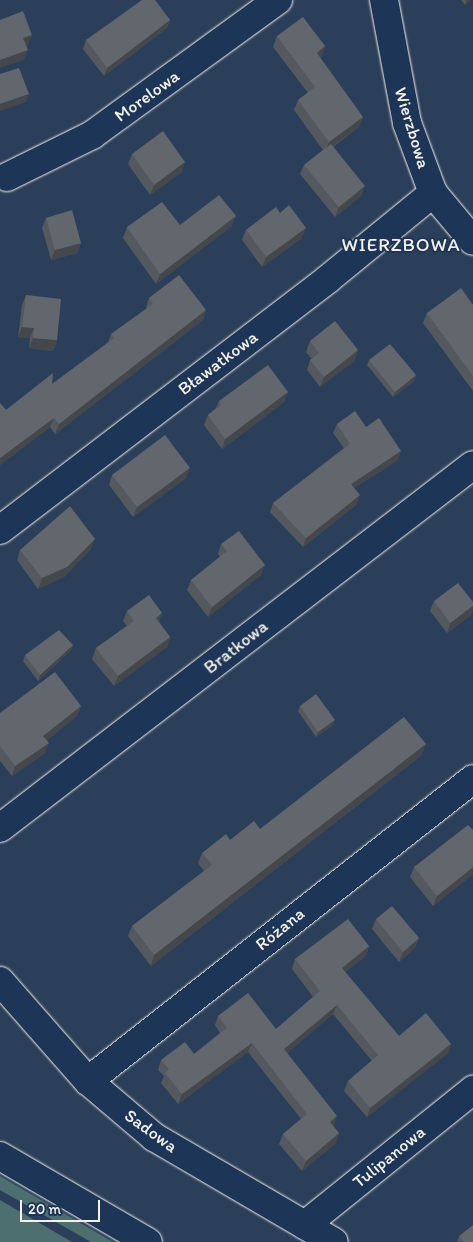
<!DOCTYPE html>
<html>
<head>
<meta charset="utf-8">
<style>
	body { margin:0 }
	#map { position:relative; width:473px; height:1242px; overflow:hidden; background:#2b3f5b; font-family:Itim,sans-serif }
	div>[style] { position:absolute }
	.green>* { inset:0; background:#4d6f70 }
	.roads { filter:drop-shadow(0 0 1px #f4f1e8) drop-shadow(0 0 1px #f4f1e8) }
	.minor>* { height:28px; margin:-14px; padding:0 14px; transform-origin:14px; border-radius:14px; background:#1d3557 }
	.secondary>* { height:28px; margin:-14px; padding:0 14px; transform-origin:14px; border-radius:14px; background:#1d3557 }
	.wall>* { inset:0; background:#53595e }
	.shaded-wall>* { inset:0; background:#44484c }
	.building>* { inset:0; background:#61676d }
	span { translate:-50% -50%; white-space:nowrap; text-align:center; line-height:1.15; -webkit-text-stroke:4px #1d3557; paint-order:stroke }
	.street-label { font-size:18px; color:#f4f1e8 }
	.neighbourhood-label { font-size:19px; color:#f4f1e8; letter-spacing:1px }
	.scale { position:absolute; left:20px; top:1200px; width:80px; height:22px; box-sizing:border-box; border:2px solid #f4f1e8; border-top:0; padding-left:6px; font-size:15px; line-height:18px; white-space:nowrap; color:#f4f1e8; -webkit-text-stroke:4px #1d3557; paint-order:stroke }
</style>
</head>
<body>
<div id="map">
	<div class="green">
		<i style="clip-path:polygon(0 1176px,113px 1242px,91px 1242px,0 1190px)"></i>
		<i style="clip-path:polygon(0 1200px,72px 1242px,0 1242px)"></i>
	</div>
	<div class="roads">
		<div class="minor">
			<i style="left:384px;top:0;width:125px;rotate:79.4deg"></i>
			<i style="left:407px;top:123px;width:75px;rotate:69.6deg"></i>
			<i style="left:433px;top:193px;width:62px;rotate:50.2deg"></i>
			<i style="left:7px;top:177px;width:95px;rotate:-26.3deg"></i>
			<i style="left:92px;top:135px;width:230px;rotate:-36deg"></i>
			<i style="left:0;top:530px;width:413px;rotate:-37.4deg"></i>
			<i style="left:328px;top:279px;width:136px;rotate:-39.3deg"></i>
			<i style="left:0;top:828px;width:596px;rotate:-37.5deg"></i>
			<i style="left:0;top:981px;width:133px;rotate:48.7deg"></i>
			<i style="left:88px;top:1081px;width:87px;rotate:40.3deg"></i>
			<i style="left:154px;top:1137px;width:208px;rotate:30.3deg"></i>
			<i style="left:88px;top:1081px;width:489px;rotate:-38.1deg"></i>
			<i style="left:305px;top:1225px;width:216px;rotate:-38.8deg"></i>
		</div>
		<div class="secondary">
			<i style="left:0;top:1156px;width:171px;rotate:30.2deg"></i>
		</div>
	</div>
	<div class="wall">
		<i style="clip-path:polygon(461px 0,471px 0,465px 5px)"></i>
		<i style="clip-path:polygon(170px 20px,167px 28px,104px 76px,83px 49px,86px 40px)"></i>
		<i style="clip-path:polygon(277px 36px,322px 56px,320px 57px,359px 127px,333px 147px,362px 195px,335px 217px,300px 174px,304px 165px,323px 150px,294px 110px,298px 100px,308px 93px,273px 47px)"></i>
		<i style="clip-path:polygon(132px 154px,182px 172px,150px 195px,128px 164px)"></i>
		<i style="clip-path:polygon(46px 218px,81px 243px,77px 253px,51px 260px,42px 228px)"></i>
		<i style="clip-path:polygon(180px 225px,232px 226px,156px 284px,123px 238px,127px 227px)"></i>
		<i style="clip-path:polygon(246px 230px,302px 238px,262px 267px,242px 240px)"></i>
		<i style="clip-path:polygon(26px 295px,57px 340px,53px 351px,29px 348px,30px 338px,18px 337px,22px 305px)"></i>
		<i style="clip-path:polygon(149px 298px,206px 310px,203px 320px,55px 434px,50px 427px,0 465px,0 403px,6px 410px,52px 384px,108px 343px,111px 334px,146px 309px,146px 308px)"></i>
		<i style="clip-path:polygon(473px 305px,473px 391px,423px 323px,427px 313px)"></i>
		<i style="clip-path:polygon(310px 341px,358px 350px,354px 361px,320px 387px,307px 370px,310px 360px,312px 359px,306px 352px)"></i>
		<i style="clip-path:polygon(369px 360px,416px 375px,414px 381px,393px 397px,367px 365px)"></i>
		<i style="clip-path:polygon(288px 392px,284px 402px,222px 449px,204px 425px,208px 415px,216px 408px,219px 401px)"></i>
		<i style="clip-path:polygon(337px 424px,366px 427px,398px 460px,354px 488px,357px 504px,303px 547px,270px 512px,273px 503px,344px 448px,333px 433px)"></i>
		<i style="clip-path:polygon(112px 475px,186px 478px,133px 517px,109px 485px)"></i>
		<i style="clip-path:polygon(221px 544px,261px 575px,208px 617px,187px 590px,191px 580px,220px 557px,218px 554px)"></i>
		<i style="clip-path:polygon(91px 549px,64px 577px,38px 589px,17px 560px,20px 550px)"></i>
		<i style="clip-path:polygon(434px 601px,471px 615px,447px 633px,430px 611px)"></i>
		<i style="clip-path:polygon(127px 611px,159px 622px,170px 637px,167px 647px,114px 686px,92px 659px,96px 648px,127px 626px,123px 621px)"></i>
		<i style="clip-path:polygon(73px 645px,71px 650px,38px 681px,23px 661px,25px 655px)"></i>
		<i style="clip-path:polygon(81px 706px,77px 716px,47px 740px,45px 753px,12px 776px,0 761px,0 713px)"></i>
		<i style="clip-path:polygon(300px 706px,333px 725px,316px 737px,298px 711px)"></i>
		<i style="clip-path:polygon(422px 755px,151px 966px,128px 936px,132px 926px,204px 871px,198px 863px,202px 853px,230px 840px,260px 829px)"></i>
		<i style="clip-path:polygon(473px 830px,473px 874px,433px 906px,410px 877px,414px 867px)"></i>
		<i style="clip-path:polygon(376px 919px,419px 938px,415px 948px,399px 962px,372px 929px)"></i>
		<i style="clip-path:polygon(369px 946px,366px 956px,345px 972px,399px 1036px,448px 1053px,367px 1117px,344px 1091px,348px 1081px,372px 1061px,333px 1014px,287px 1053px,333px 1126px,339px 1133px,336px 1143px,302px 1171px,279px 1144px,283px 1134px,301px 1119px,248px 1052px,178px 1104px,161px 1083px,164px 1076px,158px 1070px,161px 1060px,194px 1054px,220px 1033px,215px 1025px,218px 1016px,276px 1029px,313px 997px,292px 969px,295px 959px)"></i>
		<i style="clip-path:polygon(459px 1236px,473px 1242px,457px 1242px)"></i>
	</div>
	<div class="shaded-wall">
		<i style="clip-path:polygon(467px 0,471px 0,465px 5px)"></i>
		<i style="clip-path:polygon(170px 20px,167px 28px,104px 76px,107px 68px)"></i>
		<i style="clip-path:polygon(32px 35px,28px 45px,20px 48px,23px 38px)"></i>
		<i style="clip-path:polygon(325px 46px,322px 56px,313px 63px,317px 53px)"></i>
		<i style="clip-path:polygon(28px 50px,24px 60px,0 68px,0 60px)"></i>
		<i style="clip-path:polygon(29px 94px,26px 102px,0 111px,0 104px)"></i>
		<i style="clip-path:polygon(363px 117px,359px 127px,325px 152px,329px 142px)"></i>
		<i style="clip-path:polygon(185px 162px,182px 172px,150px 195px,154px 185px)"></i>
		<i style="clip-path:polygon(365px 186px,362px 195px,335px 217px,339px 207px)"></i>
		<i style="clip-path:polygon(236px 216px,232px 226px,156px 284px,160px 274px)"></i>
		<i style="clip-path:polygon(306px 228px,302px 238px,262px 267px,266px 257px)"></i>
		<i style="clip-path:polygon(81px 243px,77px 253px,51px 260px,55px 250px)"></i>
		<i style="clip-path:polygon(206px 310px,203px 320px,55px 434px,59px 424px)"></i>
		<i style="clip-path:polygon(22px 327px,34px 328px,30px 338px,18px 337px)"></i>
		<i style="clip-path:polygon(33px 338px,57px 340px,53px 351px,29px 348px)"></i>
		<i style="clip-path:polygon(358px 350px,354px 361px,320px 387px,324px 377px)"></i>
		<i style="clip-path:polygon(416px 375px,414px 381px,393px 397px,395px 392px)"></i>
		<i style="clip-path:polygon(288px 392px,284px 402px,222px 449px,225px 439px)"></i>
		<i style="clip-path:polygon(54px 418px,50px 427px,0 465px,0 458px)"></i>
		<i style="clip-path:polygon(401px 451px,398px 460px,348px 492px,351px 484px)"></i>
		<i style="clip-path:polygon(190px 468px,186px 478px,133px 517px,137px 507px)"></i>
		<i style="clip-path:polygon(360px 495px,357px 504px,303px 547px,306px 538px)"></i>
		<i style="clip-path:polygon(95px 539px,91px 549px,64px 577px,38px 589px,42px 578px)"></i>
		<i style="clip-path:polygon(265px 565px,261px 575px,208px 617px,212px 607px)"></i>
		<i style="clip-path:polygon(473px 606px,473px 609px,471px 615px,447px 633px,450px 623px)"></i>
		<i style="clip-path:polygon(162px 613px,159px 623px,156px 618px)"></i>
		<i style="clip-path:polygon(170px 637px,167px 647px,114px 686px,118px 676px)"></i>
		<i style="clip-path:polygon(73px 645px,71px 650px,38px 681px,40px 675px)"></i>
		<i style="clip-path:polygon(81px 706px,77px 716px,39px 746px,43px 736px)"></i>
		<i style="clip-path:polygon(335px 720px,333px 725px,316px 737px,318px 732px)"></i>
		<i style="clip-path:polygon(49px 743px,45px 753px,12px 776px,15px 766px)"></i>
		<i style="clip-path:polygon(426px 744px,422px 755px,151px 966px,154px 955px)"></i>
		<i style="clip-path:polygon(473px 867px,473px 874px,433px 906px,437px 896px)"></i>
		<i style="clip-path:polygon(419px 938px,415px 948px,399px 962px,403px 952px)"></i>
		<i style="clip-path:polygon(369px 946px,366px 956px,338px 977px,342px 968px)"></i>
		<i style="clip-path:polygon(337px 1005px,333px 1014px,281px 1059px,284px 1049px)"></i>
		<i style="clip-path:polygon(252px 1043px,248px 1052px,178px 1104px,182px 1094px)"></i>
		<i style="clip-path:polygon(451px 1044px,448px 1053px,367px 1117px,370px 1108px)"></i>
		<i style="clip-path:polygon(337px 1116px,334px 1126px,330px 1122px)"></i>
		<i style="clip-path:polygon(339px 1133px,336px 1143px,302px 1171px,306px 1161px)"></i>
	</div>
	<div class="building">
		<i style="clip-path:polygon(142px 0,155px 0,170px 20px,107px 68px,86px 40px)"></i>
		<i style="clip-path:polygon(23px 11px,32px 35px,23px 38px,28px 50px,0 60px,0 20px)"></i>
		<i style="clip-path:polygon(303px 17px,325px 46px,317px 53px,363px 117px,329px 142px,298px 100px,315px 87px,277px 36px)"></i>
		<i style="clip-path:polygon(19px 68px,29px 94px,0 104px,0 74px)"></i>
		<i style="clip-path:polygon(163px 131px,185px 162px,154px 185px,132px 154px)"></i>
		<i style="clip-path:polygon(331px 144px,365px 186px,339px 207px,304px 165px)"></i>
		<i style="clip-path:polygon(219px 195px,236px 216px,160px 274px,127px 227px,162px 202px,180px 225px)"></i>
		<i style="clip-path:polygon(289px 205px,306px 228px,266px 257px,246px 230px,276px 207px,280px 213px)"></i>
		<i style="clip-path:polygon(72px 210px,81px 243px,55px 250px,46px 218px)"></i>
		<i style="clip-path:polygon(179px 275px,206px 310px,59px 424px,54px 418px,0 458px,0 403px,6px 410px,53px 373px,52px 384px,114px 338px,111px 334px,153px 304px,149px 298px)"></i>
		<i style="clip-path:polygon(461px 288px,473px 305px,473px 376px,427px 313px)"></i>
		<i style="clip-path:polygon(26px 295px,61px 299px,57px 340px,33px 338px,34px 328px,22px 327px)"></i>
		<i style="clip-path:polygon(335px 321px,358px 350px,324px 377px,310px 360px,319px 353px,310px 341px)"></i>
		<i style="clip-path:polygon(390px 344px,416px 375px,395px 392px,369px 360px)"></i>
		<i style="clip-path:polygon(268px 365px,288px 392px,225px 439px,208px 415px,221px 405px,219px 401px)"></i>
		<i style="clip-path:polygon(355px 411px,366px 427px,379px 418px,401px 451px,351px 484px,360px 495px,306px 538px,273px 503px,350px 444px,337px 424px)"></i>
		<i style="clip-path:polygon(165px 435px,190px 468px,137px 507px,112px 475px)"></i>
		<i style="clip-path:polygon(70px 506px,95px 539px,67px 567px,42px 578px,20px 550px)"></i>
		<i style="clip-path:polygon(239px 531px,265px 565px,212px 607px,191px 580px,227px 551px,221px 544px)"></i>
		<i style="clip-path:polygon(458px 583px,473px 602px,473px 606px,450px 623px,434px 601px)"></i>
		<i style="clip-path:polygon(149px 595px,162px 613px,156px 618px,170px 637px,118px 676px,96px 648px,134px 621px,127px 611px)"></i>
		<i style="clip-path:polygon(59px 630px,73px 645px,40px 675px,25px 655px)"></i>
		<i style="clip-path:polygon(55px 672px,81px 706px,43px 736px,49px 743px,15px 766px,0 746px,0 713px)"></i>
		<i style="clip-path:polygon(316px 694px,335px 720px,318px 732px,300px 706px)"></i>
		<i style="clip-path:polygon(404px 717px,426px 744px,154px 955px,132px 926px,212px 865px,202px 853px,226px 834px,230px 840px,254px 821px,260px 829px)"></i>
		<i style="clip-path:polygon(468px 825px,473px 830px,473px 867px,437px 896px,414px 867px)"></i>
		<i style="clip-path:polygon(392px 906px,419px 938px,403px 952px,376px 919px)"></i>
		<i style="clip-path:polygon(348px 919px,369px 946px,342px 968px,399px 1036px,426px 1013px,451px 1044px,370px 1108px,348px 1081px,378px 1055px,337px 1005px,284px 1049px,337px 1116px,330px 1122px,339px 1133px,306px 1161px,283px 1134px,307px 1114px,252px 1043px,182px 1094px,165px 1073px,169px 1069px,161px 1060px,185px 1042px,194px 1054px,227px 1028px,218px 1016px,248px 993px,276px 1029px,320px 991px,295px 959px)"></i>
		<i style="clip-path:polygon(473px 1225px,473px 1242px,464px 1242px,459px 1236px)"></i>
	</div>
	<div class="street-label">
		<span style="left:147px;top:96px;rotate:-36deg">Morelowa</span>
		<span style="left:412px;top:128px;rotate:73deg">Wierzbowa</span>
		<span style="left:218px;top:363px;rotate:-37deg">Bławatkowa</span>
		<span style="left:236px;top:647px;rotate:-38deg">Bratkowa</span>
		<span style="left:280px;top:929px;rotate:-39deg">Różana</span>
		<span style="left:151px;top:1131px;rotate:36deg">Sadowa</span>
		<span style="left:389px;top:1157px;rotate:-39deg">Tulipanowa</span>
	</div>
	<div class="neighbourhood-label">
		<span style="left:401px;top:245px">WIERZBOWA</span>
	</div>
	<div class="scale">20 m</div>
</div>
</body>
</html>
